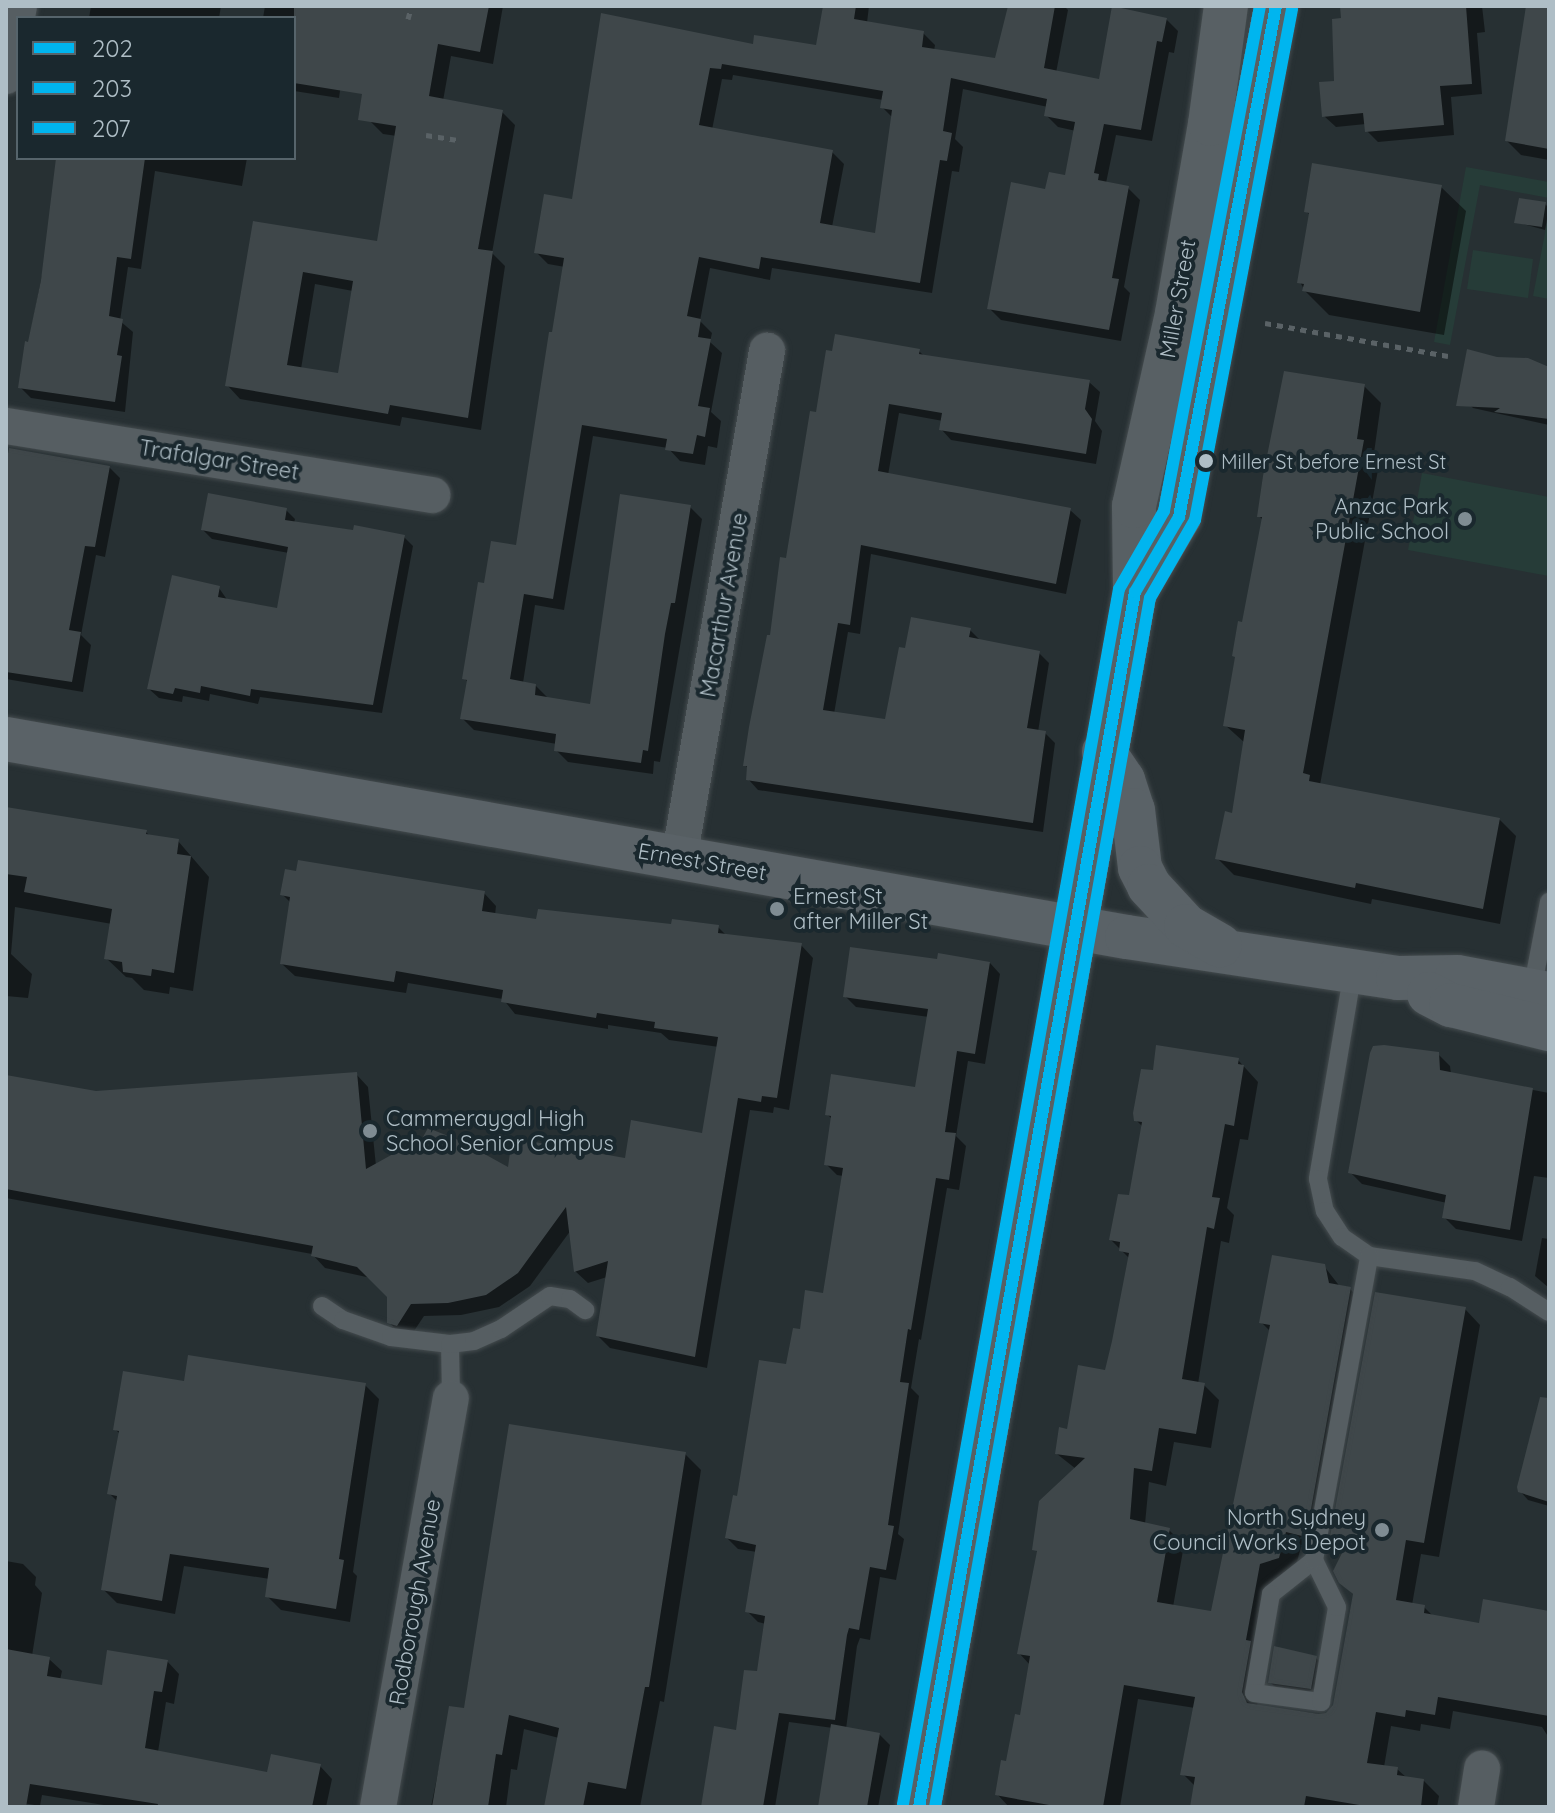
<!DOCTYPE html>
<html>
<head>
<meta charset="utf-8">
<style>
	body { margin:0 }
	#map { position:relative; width:1555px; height:1813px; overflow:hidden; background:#273033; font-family:Quicksand,sans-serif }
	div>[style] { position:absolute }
	.green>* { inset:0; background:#263c38 }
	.shadow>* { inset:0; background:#0007 }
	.building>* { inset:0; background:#3f474a }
	.path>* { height:5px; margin-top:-2.5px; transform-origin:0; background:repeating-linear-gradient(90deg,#5a6266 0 6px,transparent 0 12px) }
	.roads { filter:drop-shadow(0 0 2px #444b4e) drop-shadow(0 0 2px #444b4e) }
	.lane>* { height:18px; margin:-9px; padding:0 9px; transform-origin:9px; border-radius:9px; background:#565e62 }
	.street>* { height:36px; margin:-18px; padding:0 18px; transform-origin:18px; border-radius:18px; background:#565e62 }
	.secondary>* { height:44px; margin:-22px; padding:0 22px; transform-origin:22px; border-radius:22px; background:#5a6267 }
	.primary>* { height:44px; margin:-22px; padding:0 22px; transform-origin:22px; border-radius:22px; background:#586064 }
	.bus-1>* { height:12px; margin:-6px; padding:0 6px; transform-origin:6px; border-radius:6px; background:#00b5ef }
	.bus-2>* { height:12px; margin:-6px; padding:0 6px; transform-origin:6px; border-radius:6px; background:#00b5ef }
	.bus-3>* { height:12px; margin:-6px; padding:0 6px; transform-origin:6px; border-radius:6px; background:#00b5ef }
	.dots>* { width:22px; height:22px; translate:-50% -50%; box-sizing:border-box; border:4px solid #1a282e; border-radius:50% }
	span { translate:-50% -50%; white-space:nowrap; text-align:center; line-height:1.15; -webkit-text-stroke:8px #1a282e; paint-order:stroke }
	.bus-label { font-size:20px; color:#afbec6 }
	.left { translate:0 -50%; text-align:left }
	.street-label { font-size:22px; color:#afbec6 }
	.poi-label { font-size:22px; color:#afbec6 }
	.right { translate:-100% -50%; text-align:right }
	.frame { position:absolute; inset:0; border:8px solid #afbec6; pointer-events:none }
	.legend { position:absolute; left:16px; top:16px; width:280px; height:144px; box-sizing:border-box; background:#1a282e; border:2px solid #56646b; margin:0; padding:10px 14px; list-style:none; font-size:24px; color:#afbec6 }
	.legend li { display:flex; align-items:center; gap:16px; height:40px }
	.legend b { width:40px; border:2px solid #56646b }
</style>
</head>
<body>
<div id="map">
	<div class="green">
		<i style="clip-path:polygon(1466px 167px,1549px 182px,1549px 198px,1480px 185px,1450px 345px,1434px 342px)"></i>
		<i style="clip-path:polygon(1549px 212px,1549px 299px,1533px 296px)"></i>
		<i style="clip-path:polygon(1473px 250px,1533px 259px,1528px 298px,1467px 289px)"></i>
		<i style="clip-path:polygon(1422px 473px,1549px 497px,1549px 576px,1408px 550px)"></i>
	</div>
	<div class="shadow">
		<i style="clip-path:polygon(91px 6px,221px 6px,219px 18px,89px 18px)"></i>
		<i style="clip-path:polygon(265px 6px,347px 6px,350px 20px,339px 98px,294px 91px,294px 18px,263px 18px)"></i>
		<i style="clip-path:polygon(evenodd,390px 6px,503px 6px,493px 64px,451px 56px,443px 101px,502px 112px,515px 125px,492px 253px,505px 266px,481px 430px,402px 417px,400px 426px,240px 399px,228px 386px,255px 223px,378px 244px,397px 136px,383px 134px,370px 121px,390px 6px,315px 284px,353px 291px,339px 375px,301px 369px,315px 284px)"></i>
		<i style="clip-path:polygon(evenodd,825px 6px,869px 6px,867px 23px,923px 33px,935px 45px,934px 51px,996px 60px,1009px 6px,1064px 6px,1068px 10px,1056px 73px,1101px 82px,1166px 19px,1178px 31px,1174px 53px,1169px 52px,1152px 141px,1116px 135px,1106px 183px,1128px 188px,1140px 200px,1124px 287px,1130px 293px,1121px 341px,1001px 320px,989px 308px,1047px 191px,1067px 177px,1076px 131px,1058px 127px,1046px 115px,1048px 107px,963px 89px,955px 139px,963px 147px,959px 172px,952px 171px,932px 293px,772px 268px,770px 280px,710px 268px,700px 321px,712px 333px,710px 342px,722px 353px,711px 412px,721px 421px,717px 448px,708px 446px,705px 465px,680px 461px,668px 448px,593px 436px,564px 610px,535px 605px,523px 683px,536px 686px,548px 698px,592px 706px,690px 507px,702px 519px,660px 762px,654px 761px,653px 774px,568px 762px,556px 750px,557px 744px,474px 730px,462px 718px,468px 682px,465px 679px,486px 586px,518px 547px,565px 267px,548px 264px,536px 252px,573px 201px,602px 15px,755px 46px,818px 47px,825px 6px,733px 75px,883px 100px,882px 107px,893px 118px,876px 236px,832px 227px,844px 164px,832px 152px,712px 130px,722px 79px,732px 80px,733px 75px)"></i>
		<i style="clip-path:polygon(1342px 6px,1482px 6px,1485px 32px,1477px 33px,1482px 94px,1451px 97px,1454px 135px,1378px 142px,1367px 131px,1366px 124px,1336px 127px,1324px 116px,1336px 82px)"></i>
		<i style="clip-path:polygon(1527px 6px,1549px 6px,1549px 160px,1521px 155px,1507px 141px)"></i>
		<i style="clip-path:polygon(65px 158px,247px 158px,242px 186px,155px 171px,141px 269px,128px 267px,120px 321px,133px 332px,125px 412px,31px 398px,20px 387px)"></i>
		<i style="clip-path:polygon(1441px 187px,1466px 211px,1444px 335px,1329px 315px,1305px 291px,1300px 282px,1311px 216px,1306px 211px)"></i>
		<i style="clip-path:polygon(1545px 204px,1549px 208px,1545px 230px,1516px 222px)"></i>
		<i style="clip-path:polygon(919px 351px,925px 357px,1089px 382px,1100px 392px,1095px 421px,1102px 431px,1096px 464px,951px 440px,941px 429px,943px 421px,899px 413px,888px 475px,1070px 510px,1081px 520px,1066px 594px,871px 554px,860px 634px,848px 632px,834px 714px,887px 721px,970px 630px,980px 640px,1039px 653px,1049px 663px,1038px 732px,1045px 733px,1055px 743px,1043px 832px,758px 790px,748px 779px,749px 769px,745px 765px,817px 414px)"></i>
		<i style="clip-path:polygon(1549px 367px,1549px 425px,1473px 408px,1460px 395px)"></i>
		<i style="clip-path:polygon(1364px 386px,1381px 403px,1374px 453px,1380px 459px,1320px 785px,1499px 819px,1516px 836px,1500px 924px,1372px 899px,1371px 904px,1234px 875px,1217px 858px,1234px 815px,1245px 743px,1225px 725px,1263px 520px,1259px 516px)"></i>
		<i style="clip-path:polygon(109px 467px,120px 478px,105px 557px,96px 555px,81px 635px,91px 645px,83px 692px,6px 679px,6px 478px)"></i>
		<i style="clip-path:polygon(286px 510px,295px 519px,294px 523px,404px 537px,413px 546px,382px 713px,260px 697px,258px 704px,210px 694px,209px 701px,183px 696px,182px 702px,159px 698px,149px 689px,219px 588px,228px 601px,278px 610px,289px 553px,212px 539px,203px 530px)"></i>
		<i style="clip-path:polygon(6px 810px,146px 832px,151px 837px,178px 841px,209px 877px,193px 991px,170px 987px,169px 994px,144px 990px,132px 978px,126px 977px,106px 958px,112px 924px,15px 907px,11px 954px,32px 974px,28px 998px,6px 996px)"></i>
		<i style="clip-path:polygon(484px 893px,496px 906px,495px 915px,538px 921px,718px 927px,727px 936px,801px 945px,813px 958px,789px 1110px,774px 1107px,773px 1113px,750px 1110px,707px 1368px,610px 1348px,598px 1336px,607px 1277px,588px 1283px,575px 1271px,571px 1230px,530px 1286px,499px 1307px,461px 1315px,424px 1316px,410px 1337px,401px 1335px,389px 1322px,389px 1296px,371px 1278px,325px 1268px,312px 1254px,6px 1198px,6px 1077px,96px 1093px,356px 1074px,368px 1087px,376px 1166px,510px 1170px,626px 1160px,704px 1135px,719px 1047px,669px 1040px,661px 1033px,608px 1025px,608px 1029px,515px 1014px,503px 999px,408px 983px,406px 993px,295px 976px,282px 964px,291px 903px,282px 894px)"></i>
		<i style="clip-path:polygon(938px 962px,990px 963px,1000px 974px,985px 1064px,968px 1061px,956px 1136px,966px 1146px,959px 1190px,947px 1188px,921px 1340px,919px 1339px,911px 1388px,919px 1396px,898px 1534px,904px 1539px,896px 1580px,880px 1577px,870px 1640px,860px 1638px,857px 1646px,846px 1729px,879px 1734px,890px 1745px,878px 1807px,820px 1807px,833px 1728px,789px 1722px,775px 1807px,703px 1807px,737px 1732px,758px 1673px,766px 1624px,758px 1622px,747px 1611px,757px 1552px,738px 1549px,727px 1538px,801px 1331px,824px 1295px,843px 1176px,837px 1175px,826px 1164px,833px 1120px,827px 1114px,917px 1089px,929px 1017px,856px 1007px,845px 996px)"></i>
		<i style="clip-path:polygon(1438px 1054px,1450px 1066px,1451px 1074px,1549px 1093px,1549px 1178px,1534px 1176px,1522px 1241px,1456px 1229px,1444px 1217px,1447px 1203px,1362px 1184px,1350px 1172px)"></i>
		<i style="clip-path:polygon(1238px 1060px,1258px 1082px,1248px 1140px,1240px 1139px,1227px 1208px,1234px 1215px,1229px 1243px,1221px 1241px,1198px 1384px,1204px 1385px,1219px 1400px,1211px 1448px,1174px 1442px,1166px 1486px,1149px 1482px,1145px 1524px,1169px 1530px,1184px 1545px,1173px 1607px,1213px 1613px,1271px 1332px,1261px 1322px,1324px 1266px,1341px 1288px,1350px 1289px,1365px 1304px,1321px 1551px,1301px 1547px,1294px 1573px,1274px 1579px,1261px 1654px,1265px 1658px,1257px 1706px,1327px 1715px,1334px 1706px,1355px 1596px,1340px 1582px,1344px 1554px,1332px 1542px,1465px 1309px,1480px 1325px,1439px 1557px,1421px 1554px,1412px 1605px,1424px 1607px,1434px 1617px,1481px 1626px,1549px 1625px,1549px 1738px,1542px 1727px,1453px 1711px,1450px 1729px,1421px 1724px,1420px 1731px,1391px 1726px,1384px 1767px,1397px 1769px,1407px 1778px,1424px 1781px,1439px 1796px,1437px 1807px,1192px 1807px,1196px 1787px,1183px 1774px,1195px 1708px,1138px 1699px,1120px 1807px,1009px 1807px,997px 1794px,1021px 1717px,1030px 1665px,1019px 1653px,1039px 1554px,1035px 1549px,1076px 1469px,1057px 1454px,1107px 1373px,1130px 1259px,1111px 1240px,1130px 1197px,1143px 1127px,1136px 1120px,1154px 1073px)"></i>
		<i style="clip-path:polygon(1542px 1238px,1549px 1239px,1549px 1288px,1535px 1276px)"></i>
		<i style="clip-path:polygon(185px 1383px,365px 1385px,379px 1399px,353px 1572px,357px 1576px,350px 1622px,281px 1610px,267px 1596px,270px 1579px,184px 1566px,175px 1614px,117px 1603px,103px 1589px,118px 1502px,109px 1493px,120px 1434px,115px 1429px)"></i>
		<i style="clip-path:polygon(1549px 1424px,1549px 1506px,1528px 1500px,1520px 1491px)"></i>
		<i style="clip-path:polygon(685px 1454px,701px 1470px,664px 1702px,660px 1701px,640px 1807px,546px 1807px,559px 1738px,524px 1729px,517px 1770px,511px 1769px,506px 1807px,431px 1807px,451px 1708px,465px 1711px)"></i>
		<i style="clip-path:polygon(6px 1561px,23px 1564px,36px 1577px,35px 1585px,42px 1593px,32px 1656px,49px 1659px,62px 1671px,60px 1680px,103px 1687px,167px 1661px,179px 1674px,174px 1704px,166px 1702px,158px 1752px,268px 1774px,320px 1766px,332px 1779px,326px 1807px,116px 1807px,42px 1795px,40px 1806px,6px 1800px)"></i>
		<i style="clip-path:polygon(1316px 1658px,1333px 1675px,1328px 1704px,1287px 1699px,1270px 1682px)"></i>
	</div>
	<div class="building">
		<i style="clip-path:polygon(evenodd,294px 6px,489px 6px,480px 52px,438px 44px,429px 96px,503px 110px,478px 249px,493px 251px,468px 418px,390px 405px,388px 414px,225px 386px,253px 221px,377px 241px,396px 126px,358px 120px,362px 94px,294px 83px,294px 6px,303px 272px,353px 281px,338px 373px,287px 365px,303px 272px)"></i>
		<i style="clip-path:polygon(evenodd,823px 6px,856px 6px,854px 19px,924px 31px,922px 47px,995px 58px,1008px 6px,1055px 6px,1044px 68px,1099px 79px,1112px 6px,1167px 18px,1162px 42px,1157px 41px,1141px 130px,1104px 124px,1094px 173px,1099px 174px,1098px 180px,1129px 186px,1112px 278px,1119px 279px,1109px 330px,987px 309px,1011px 182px,1045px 189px,1049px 172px,1065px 175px,1075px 122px,1044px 116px,1047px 99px,951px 78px,943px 131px,952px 133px,947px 161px,940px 160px,920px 283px,761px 257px,759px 269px,699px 257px,687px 316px,701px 319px,698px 337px,711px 339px,698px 406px,710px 408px,705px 437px,697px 435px,693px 454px,665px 450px,667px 439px,582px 425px,553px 599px,524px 594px,510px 679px,536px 684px,535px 695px,590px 704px,620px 494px,691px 505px,675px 603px,671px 603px,665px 634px,648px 751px,643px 750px,641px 763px,554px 751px,556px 734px,460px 719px,467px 680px,462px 679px,478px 582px,484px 583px,491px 541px,516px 545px,549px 332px,552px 332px,564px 258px,534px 253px,544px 194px,572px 199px,601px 13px,753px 44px,754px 35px,816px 45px,823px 6px,722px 64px,883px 91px,880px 108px,892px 110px,875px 233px,820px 223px,833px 150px,699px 125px,710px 68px,721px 69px,722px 64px)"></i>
		<i style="clip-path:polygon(1340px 6px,1466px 6px,1472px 84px,1440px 86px,1444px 125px,1365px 132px,1363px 113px,1322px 117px,1319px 82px,1334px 81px,1332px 19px,1341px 18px)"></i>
		<i style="clip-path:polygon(1526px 6px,1549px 6px,1549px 149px,1505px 141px)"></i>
		<i style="clip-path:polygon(56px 158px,145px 158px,131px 259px,117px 257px,109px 316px,123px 319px,117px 355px,122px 356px,115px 402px,18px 388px,25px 341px,28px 342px,41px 280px)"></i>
		<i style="clip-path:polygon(1312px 163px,1442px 185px,1420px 312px,1302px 291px,1304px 284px,1297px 283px,1309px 213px,1304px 212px)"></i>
		<i style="clip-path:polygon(1519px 198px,1546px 202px,1542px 227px,1514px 223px)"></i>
		<i style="clip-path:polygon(835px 334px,920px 349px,919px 354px,1090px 380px,1085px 409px,1092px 419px,1086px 454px,939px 430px,942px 413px,889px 404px,878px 471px,1071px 508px,1056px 584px,861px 545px,850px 625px,838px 623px,823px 710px,885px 719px,899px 647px,905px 648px,911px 617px,971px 628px,969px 637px,1040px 651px,1027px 728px,1046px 731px,1033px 823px,746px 780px,747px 766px,743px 766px,749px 727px,767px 635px,770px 635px,780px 557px,786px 558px,810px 411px,816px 412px,826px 350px,832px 351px)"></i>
		<i style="clip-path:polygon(1467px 349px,1497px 357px,1528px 358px,1549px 367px,1549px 419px,1494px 412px,1500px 408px,1456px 406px)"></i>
		<i style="clip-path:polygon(1284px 371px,1365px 384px,1357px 439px,1364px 440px,1303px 773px,1310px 775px,1309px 781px,1500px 818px,1483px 909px,1356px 883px,1355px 888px,1215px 859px,1225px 811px,1232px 813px,1245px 730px,1223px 726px,1235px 657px,1232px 656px,1238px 621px,1242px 622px,1262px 517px,1257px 517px,1263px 476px)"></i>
		<i style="clip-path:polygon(9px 448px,110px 466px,95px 547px,85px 546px,69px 630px,81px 632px,72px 682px,6px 672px,6px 465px)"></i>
		<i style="clip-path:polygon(208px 493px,287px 508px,285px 520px,353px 530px,354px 525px,405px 535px,373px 705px,251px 689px,250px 696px,201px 686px,200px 693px,175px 688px,173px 694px,147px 689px,172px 575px,220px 586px,218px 597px,277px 608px,288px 547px,201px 530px)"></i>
		<i style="clip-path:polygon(6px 807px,147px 830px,146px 834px,179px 839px,177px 854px,191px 856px,174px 973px,152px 969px,151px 976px,123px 972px,122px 962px,104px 959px,112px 909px,24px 892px,27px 877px,6px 874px)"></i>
		<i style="clip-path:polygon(298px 860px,485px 891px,482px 911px,536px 919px,538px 909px,671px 924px,672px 919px,719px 925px,718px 933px,802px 943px,777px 1098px,762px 1096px,761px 1102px,738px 1098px,695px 1357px,596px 1336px,608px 1261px,574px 1272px,566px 1207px,518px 1273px,486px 1295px,448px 1303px,411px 1304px,397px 1326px,387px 1323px,387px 1297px,357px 1267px,311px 1256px,313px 1246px,6px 1189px,6px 1075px,96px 1091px,357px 1072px,366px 1169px,402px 1149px,414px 1153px,428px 1128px,461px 1141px,508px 1167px,512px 1138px,625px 1158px,631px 1120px,702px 1133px,718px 1037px,654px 1028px,655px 1022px,597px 1013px,596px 1018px,501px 1002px,503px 990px,396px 971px,394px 982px,280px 964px,290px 897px,280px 895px,285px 869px,296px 871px)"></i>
		<i style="clip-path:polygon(850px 947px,937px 959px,938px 953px,990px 962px,975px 1054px,957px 1051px,945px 1132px,956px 1133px,949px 1180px,936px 1178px,911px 1330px,908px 1329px,900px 1382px,909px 1383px,888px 1525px,894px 1526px,886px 1570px,870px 1567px,859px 1630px,849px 1628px,847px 1635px,835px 1720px,779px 1713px,763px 1807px,701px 1807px,714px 1726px,736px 1730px,744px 1670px,757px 1671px,765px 1616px,745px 1612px,756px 1545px,725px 1538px,733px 1495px,737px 1496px,759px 1360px,786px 1364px,793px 1328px,800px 1329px,805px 1290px,823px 1293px,843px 1168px,824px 1165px,831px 1116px,825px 1115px,831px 1074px,915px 1087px,928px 1009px,843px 997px)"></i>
		<i style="clip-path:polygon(1156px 1045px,1239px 1058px,1238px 1064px,1244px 1065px,1234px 1126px,1225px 1124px,1212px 1197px,1220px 1198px,1214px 1229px,1207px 1227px,1182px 1379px,1205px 1383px,1196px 1434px,1159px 1428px,1152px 1471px,1134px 1468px,1130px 1519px,1170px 1528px,1157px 1602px,1211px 1611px,1270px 1325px,1259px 1323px,1272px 1255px,1325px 1264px,1329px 1283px,1351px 1287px,1306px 1537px,1286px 1532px,1279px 1558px,1260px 1564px,1246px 1640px,1251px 1641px,1242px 1692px,1247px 1703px,1319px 1714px,1326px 1713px,1333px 1705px,1353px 1594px,1339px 1583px,1333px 1571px,1346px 1545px,1329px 1542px,1375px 1292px,1466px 1307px,1424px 1543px,1406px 1540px,1396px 1600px,1425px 1605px,1424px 1613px,1479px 1623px,1483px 1599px,1549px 1611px,1549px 1716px,1438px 1697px,1435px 1715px,1406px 1710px,1405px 1717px,1376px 1712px,1367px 1763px,1398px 1767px,1397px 1775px,1424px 1779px,1421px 1807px,1371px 1807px,1306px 1796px,1304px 1807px,1190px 1807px,1195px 1777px,1180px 1775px,1195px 1697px,1124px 1685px,1103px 1807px,1060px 1807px,995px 1795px,1001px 1760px,1006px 1761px,1015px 1714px,1020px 1715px,1030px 1656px,1017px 1654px,1037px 1551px,1032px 1550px,1039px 1501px,1085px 1458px,1055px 1454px,1059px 1427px,1067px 1429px,1078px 1365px,1105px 1370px,1112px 1341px,1129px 1253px,1119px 1251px,1120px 1242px,1109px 1240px,1118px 1194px,1129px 1195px,1142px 1122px,1134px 1121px,1133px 1113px,1141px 1069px,1153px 1070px)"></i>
		<i style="clip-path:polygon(1384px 1045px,1439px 1052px,1440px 1070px,1533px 1088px,1510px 1230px,1442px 1218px,1446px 1195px,1348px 1173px,1370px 1053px,1373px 1046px)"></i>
		<i style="clip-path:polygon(188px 1355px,366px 1383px,339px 1559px,344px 1560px,336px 1609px,265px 1597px,269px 1568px,170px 1554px,162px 1601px,101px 1590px,117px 1496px,107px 1494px,119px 1431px,113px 1430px,123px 1371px,184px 1381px)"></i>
		<i style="clip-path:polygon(1540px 1397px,1549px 1398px,1549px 1502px,1518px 1492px,1517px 1487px)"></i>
		<i style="clip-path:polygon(509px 1424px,686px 1452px,649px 1687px,645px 1687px,626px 1789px,588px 1782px,583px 1807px,544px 1807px,559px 1728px,509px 1715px,502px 1755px,496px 1754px,488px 1807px,432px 1807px,449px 1706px,464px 1708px)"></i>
		<i style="clip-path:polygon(1274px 1646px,1317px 1656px,1311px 1689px,1268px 1683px)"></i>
		<i style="clip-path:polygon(6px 1649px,50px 1657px,47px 1676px,102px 1685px,107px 1650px,168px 1660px,162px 1692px,154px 1691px,145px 1748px,267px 1772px,271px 1754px,321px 1764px,312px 1807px,157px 1807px,158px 1804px,30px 1784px,26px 1807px,6px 1807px)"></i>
		<i style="clip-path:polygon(831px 1724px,880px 1733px,867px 1807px,818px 1807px)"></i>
	</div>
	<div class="path">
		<i style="left:408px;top:19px;width:11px;rotate:-75deg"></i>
		<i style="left:426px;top:135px;width:32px;rotate:9deg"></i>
		<i style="left:1265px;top:323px;width:186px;rotate:10.2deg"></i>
	</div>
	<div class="roads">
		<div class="lane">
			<i style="left:1353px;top:971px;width:211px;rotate:99.6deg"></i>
			<i style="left:1318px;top:1179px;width:33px;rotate:78deg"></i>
			<i style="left:1325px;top:1211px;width:31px;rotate:57deg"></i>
			<i style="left:1342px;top:1237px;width:33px;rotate:35deg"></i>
			<i style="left:1369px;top:1256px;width:107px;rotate:8.1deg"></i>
			<i style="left:1475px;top:1271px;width:38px;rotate:25deg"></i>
			<i style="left:1510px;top:1287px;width:46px;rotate:32.7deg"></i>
			<i style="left:1532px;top:990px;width:90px;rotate:-79.1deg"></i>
			<i style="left:322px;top:1306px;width:25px;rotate:34deg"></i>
			<i style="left:343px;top:1320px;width:51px;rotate:19.5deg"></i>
			<i style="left:391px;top:1337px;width:59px;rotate:6.8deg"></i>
			<i style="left:450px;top:1344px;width:54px;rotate:88.9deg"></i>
			<i style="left:450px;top:1344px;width:24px;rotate:-7deg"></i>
			<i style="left:474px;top:1341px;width:30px;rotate:-24deg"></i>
			<i style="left:501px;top:1329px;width:59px;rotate:-34deg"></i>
			<i style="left:550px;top:1296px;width:20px;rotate:9deg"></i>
			<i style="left:570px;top:1299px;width:19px;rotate:36deg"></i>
			<i style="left:1314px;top:1560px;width:55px;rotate:141.7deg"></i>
			<i style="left:1271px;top:1594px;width:100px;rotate:99.7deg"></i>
			<i style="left:1254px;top:1693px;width:68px;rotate:7.7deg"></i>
			<i style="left:1321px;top:1702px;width:96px;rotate:-80.4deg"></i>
			<i style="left:1337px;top:1607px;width:52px;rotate:-116.1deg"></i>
			<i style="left:1314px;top:1560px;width:309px;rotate:-79.7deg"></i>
		</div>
		<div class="street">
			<i style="left:6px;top:76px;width:71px;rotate:-79.5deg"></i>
			<i style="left:6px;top:426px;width:432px;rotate:9.2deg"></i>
			<i style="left:679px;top:859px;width:516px;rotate:-80.17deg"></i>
			<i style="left:378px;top:1807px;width:415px;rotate:-79.9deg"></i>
			<i style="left:1476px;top:1807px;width:39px;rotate:-81deg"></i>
		</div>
		<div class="secondary">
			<i style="left:6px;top:739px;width:1138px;rotate:10.02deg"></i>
			<i style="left:1127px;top:937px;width:274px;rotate:8.6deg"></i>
			<i style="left:1398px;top:978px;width:59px;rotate:-1deg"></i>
			<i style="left:1457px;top:977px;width:94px;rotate:10.5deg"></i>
			<i style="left:1104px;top:752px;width:34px;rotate:56deg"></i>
			<i style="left:1123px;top:780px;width:32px;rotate:72deg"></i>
			<i style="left:1133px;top:810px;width:58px;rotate:83.1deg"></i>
			<i style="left:1140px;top:868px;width:20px;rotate:63deg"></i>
			<i style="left:1149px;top:886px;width:54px;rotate:47.2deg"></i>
			<i style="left:1186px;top:926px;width:39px;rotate:30deg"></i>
			<i style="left:1429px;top:994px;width:25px;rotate:27deg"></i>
			<i style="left:1451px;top:1005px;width:101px;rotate:13.8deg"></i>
		</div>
		<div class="primary">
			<i style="left:1135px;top:592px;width:87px;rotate:-59.6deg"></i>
			<i style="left:1179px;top:517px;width:520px;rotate:-79.25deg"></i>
			<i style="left:919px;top:1807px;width:1234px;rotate:-79.92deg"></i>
			<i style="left:1135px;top:592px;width:86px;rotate:-90.7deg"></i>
			<i style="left:1134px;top:506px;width:198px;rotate:-77.4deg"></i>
			<i style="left:1177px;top:313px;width:192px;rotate:-80.1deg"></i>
			<i style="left:1210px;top:124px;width:119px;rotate:-82.3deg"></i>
		</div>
	</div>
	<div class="bus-1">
		<i style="left:919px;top:1807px;width:1234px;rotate:-79.92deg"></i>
		<i style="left:1135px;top:592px;width:87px;rotate:-59.6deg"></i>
		<i style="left:1179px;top:517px;width:520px;rotate:-79.25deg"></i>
	</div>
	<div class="bus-2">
		<i style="left:935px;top:1807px;width:1228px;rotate:-79.92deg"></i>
		<i style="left:1150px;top:598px;width:90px;rotate:-60deg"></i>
		<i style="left:1195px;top:520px;width:520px;rotate:-79.25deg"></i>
	</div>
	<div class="bus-3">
		<i style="left:903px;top:1804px;width:1234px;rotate:-79.92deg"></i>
		<i style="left:1119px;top:589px;width:90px;rotate:-60deg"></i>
		<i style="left:1164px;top:511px;width:514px;rotate:-79.24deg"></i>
	</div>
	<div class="dots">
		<i style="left:1206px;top:461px;background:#afbec6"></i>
		<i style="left:1465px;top:519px;background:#7f8c93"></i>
		<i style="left:777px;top:909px;background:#7f8c93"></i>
		<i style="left:370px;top:1131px;background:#7f8c93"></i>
		<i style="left:1382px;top:1530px;background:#7f8c93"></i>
	</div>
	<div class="bus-label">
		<span class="left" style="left:1221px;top:461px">Miller St before Ernest St</span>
	</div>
	<div class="street-label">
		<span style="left:1178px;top:299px;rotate:-80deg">Miller Street</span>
		<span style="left:219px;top:460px;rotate:9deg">Trafalgar Street</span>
		<span style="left:724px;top:605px;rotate:-80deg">Macarthur Avenue</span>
		<span style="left:702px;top:862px;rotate:10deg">Ernest Street</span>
		<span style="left:415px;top:1602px;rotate:-80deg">Rodborough Avenue</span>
	</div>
	<div class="poi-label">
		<span class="right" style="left:1449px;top:519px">Anzac Park<br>Public School</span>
		<span class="left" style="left:793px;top:909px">Ernest St<br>after Miller St</span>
		<span class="left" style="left:386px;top:1131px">Cammeraygal High<br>School Senior Campus</span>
		<span class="right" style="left:1366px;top:1530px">North Sydney<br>Council Works Depot</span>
	</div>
	<div class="frame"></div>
	<ul class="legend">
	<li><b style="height:10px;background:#00b5ef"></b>202</li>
	<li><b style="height:10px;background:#00b5ef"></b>203</li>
	<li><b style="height:10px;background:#00b5ef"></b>207</li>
	</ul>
</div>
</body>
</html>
